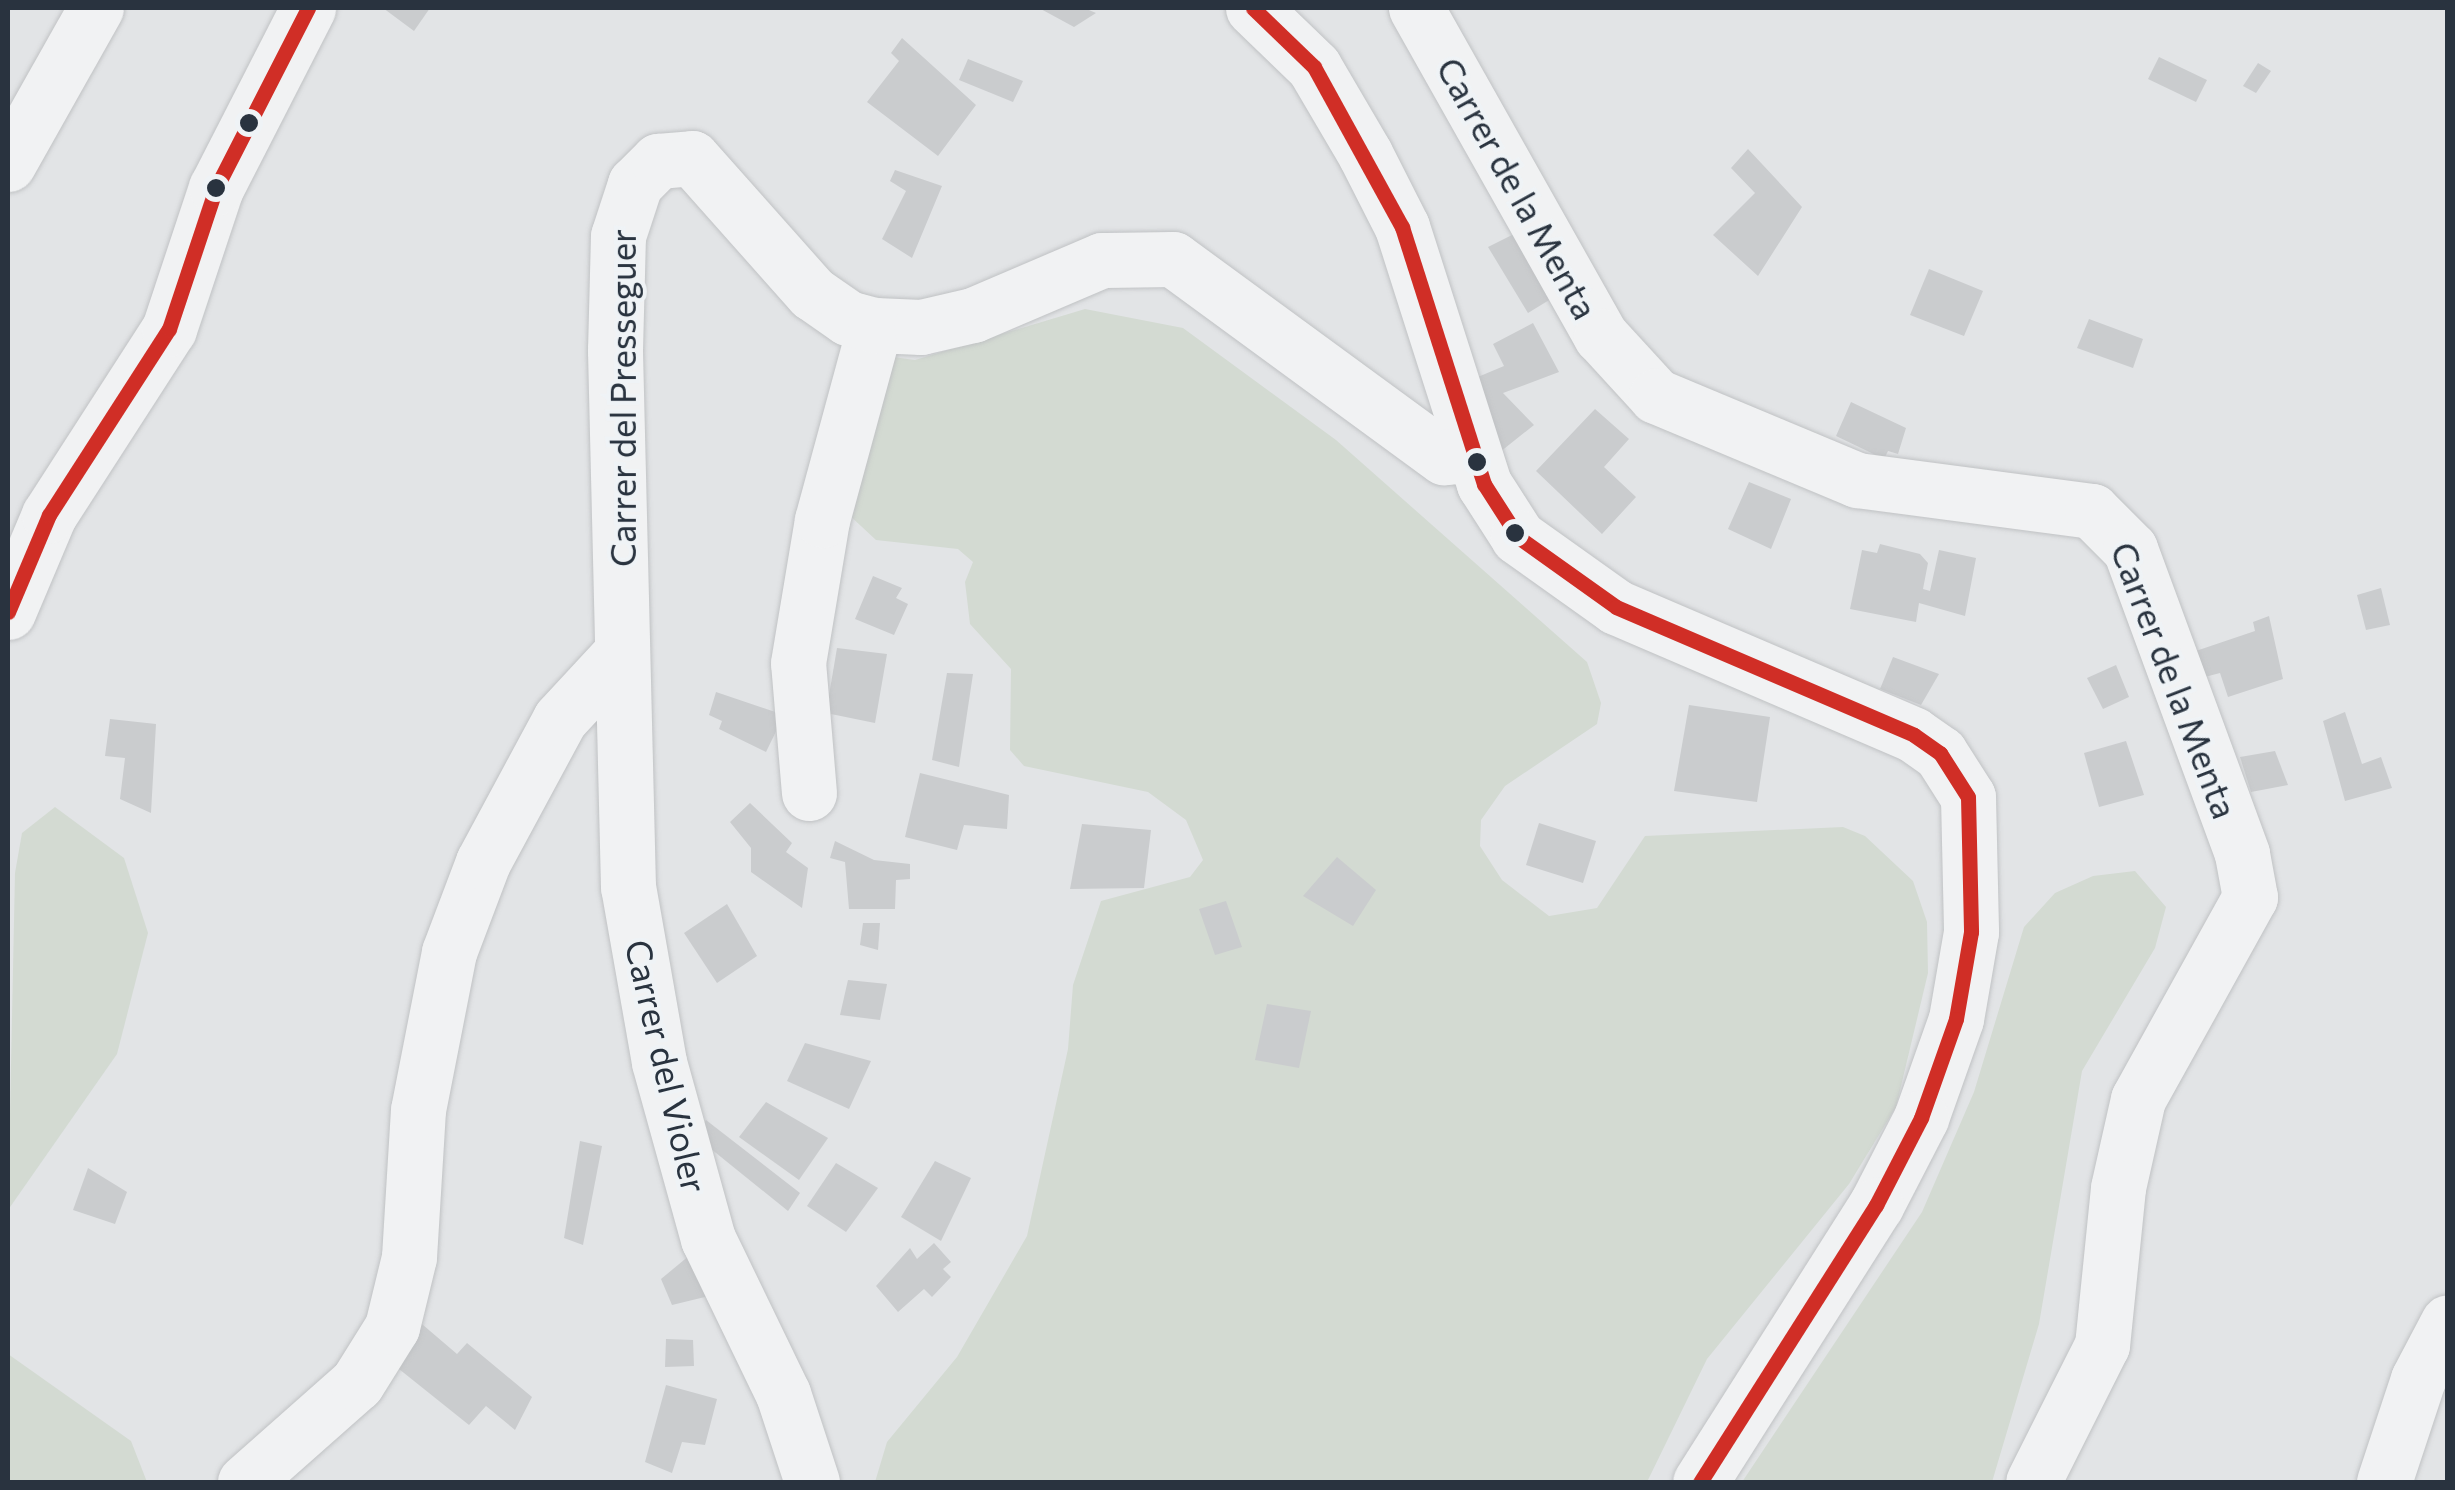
<!DOCTYPE html>
<html>
<head>
<meta charset="utf-8">
<style>
	body { margin:0 }
	#map { position:relative; width:2455px; height:1490px; overflow:hidden; background:#e2e4e6; font-family:Commissioner,sans-serif }
	div>[style] { position:absolute }
	.green>* { inset:0; background:#d3dad2 }
	.building>* { inset:0; background:#caccce }
	.roads { filter:drop-shadow(0 0 2px #c0c2c4) drop-shadow(0 0 2px #c0c2c4) }
	.minor>* { height:55px; margin:-27.5px; padding:0 27.5px; transform-origin:27.5px; border-radius:27.5px; background:#f1f2f3 }
	.bus-1>* { height:15px; margin:-7.5px; padding:0 7.5px; transform-origin:7.5px; border-radius:7.5px; background:#d02e26 }
	.dots>* { width:28px; height:28px; translate:-50% -50%; box-sizing:border-box; border:5px solid #eff3f6; border-radius:50% }
	span { translate:-50% -50%; white-space:nowrap; text-align:center; line-height:1.15; -webkit-text-stroke:8px #eff3f6; paint-order:stroke }
	.street-label { font-size:35px; color:#29333f }
	.frame { position:absolute; inset:0; border:10px solid #29333f; pointer-events:none }
</style>
</head>
<body>
<div id="map">
	<div class="green">
		<i style="clip-path:polygon(1085px 309px,1183px 328px,1336px 440px,1587px 662px,1601px 703px,1597px 724px,1505px 786px,1481px 820px,1480px 846px,1502px 880px,1549px 916px,1597px 908px,1645px 836px,1843px 827px,1865px 836px,1913px 881px,1927px 922px,1928px 973px,1896px 1107px,1849px 1184px,1707px 1359px,1647px 1482px,875px 1482px,887px 1442px,957px 1357px,1027px 1236px,1068px 1049px,1073px 985px,1101px 901px,1190px 877px,1203px 860px,1186px 820px,1148px 792px,1024px 766px,1010px 750px,1011px 669px,970px 624px,965px 582px,973px 562px,958px 549px,876px 540px,847px 513px,893px 357px,915px 360px)"></i>
		<i style="clip-path:polygon(55px 807px,124px 858px,148px 933px,117px 1054px,8px 1210px,15px 873px,22px 833px)"></i>
		<i style="clip-path:polygon(2135px 871px,2166px 907px,2155px 948px,2082px 1071px,2039px 1324px,1992px 1482px,1742px 1482px,1922px 1212px,1974px 1092px,2024px 927px,2055px 893px,2093px 876px)"></i>
		<i style="clip-path:polygon(8px 1354px,131px 1441px,147px 1482px,8px 1482px)"></i>
	</div>
	<div class="building">
		<i style="clip-path:polygon(383px 8px,430px 8px,414px 31px)"></i>
		<i style="clip-path:polygon(1039px 8px,1084px 8px,1096px 13px,1074px 27px)"></i>
		<i style="clip-path:polygon(902px 38px,976px 105px,938px 156px,867px 102px,899px 61px,891px 53px)"></i>
		<i style="clip-path:polygon(2159px 57px,2207px 80px,2196px 102px,2148px 79px)"></i>
		<i style="clip-path:polygon(968px 59px,1023px 81px,1013px 102px,959px 80px)"></i>
		<i style="clip-path:polygon(2258px 63px,2271px 71px,2256px 93px,2243px 86px)"></i>
		<i style="clip-path:polygon(1748px 149px,1802px 207px,1758px 276px,1713px 235px,1755px 193px,1731px 168px)"></i>
		<i style="clip-path:polygon(895px 170px,942px 186px,912px 258px,882px 239px,906px 191px,890px 181px)"></i>
		<i style="clip-path:polygon(1520px 231px,1559px 294px,1528px 313px,1488px 247px)"></i>
		<i style="clip-path:polygon(1929px 269px,1983px 291px,1964px 336px,1910px 315px)"></i>
		<i style="clip-path:polygon(2089px 319px,2143px 339px,2133px 368px,2077px 348px)"></i>
		<i style="clip-path:polygon(1533px 323px,1559px 372px,1503px 393px,1534px 425px,1500px 452px,1473px 379px,1504px 366px,1493px 344px)"></i>
		<i style="clip-path:polygon(1851px 402px,1906px 428px,1898px 454px,1888px 451px,1884px 459px,1836px 436px)"></i>
		<i style="clip-path:polygon(1595px 409px,1629px 439px,1604px 467px,1636px 497px,1602px 534px,1536px 471px)"></i>
		<i style="clip-path:polygon(1749px 482px,1791px 499px,1771px 549px,1728px 529px)"></i>
		<i style="clip-path:polygon(1880px 544px,1920px 554px,1928px 563px,1923px 589px,1930px 591px,1939px 550px,1976px 558px,1965px 616px,1919px 603px,1916px 622px,1850px 609px,1862px 550px,1877px 553px)"></i>
		<i style="clip-path:polygon(873px 576px,902px 588px,896px 598px,908px 604px,894px 635px,855px 619px)"></i>
		<i style="clip-path:polygon(2381px 588px,2390px 625px,2366px 630px,2357px 595px)"></i>
		<i style="clip-path:polygon(2269px 616px,2283px 679px,2228px 697px,2220px 673px,2201px 678px,2184px 655px,2255px 631px,2253px 622px)"></i>
		<i style="clip-path:polygon(837px 648px,887px 654px,875px 723px,826px 713px)"></i>
		<i style="clip-path:polygon(1893px 657px,1939px 674px,1921px 705px,1880px 689px)"></i>
		<i style="clip-path:polygon(2116px 665px,2129px 697px,2103px 709px,2087px 678px)"></i>
		<i style="clip-path:polygon(947px 673px,973px 674px,959px 767px,932px 760px)"></i>
		<i style="clip-path:polygon(716px 692px,784px 715px,766px 752px,719px 729px,722px 721px,709px 715px)"></i>
		<i style="clip-path:polygon(1689px 705px,1770px 717px,1757px 802px,1674px 791px)"></i>
		<i style="clip-path:polygon(2345px 712px,2362px 764px,2381px 757px,2392px 788px,2345px 801px,2323px 721px)"></i>
		<i style="clip-path:polygon(110px 719px,156px 724px,151px 813px,120px 799px,125px 758px,105px 756px)"></i>
		<i style="clip-path:polygon(2126px 741px,2144px 795px,2099px 807px,2084px 753px)"></i>
		<i style="clip-path:polygon(2275px 751px,2288px 785px,2251px 792px,2240px 757px)"></i>
		<i style="clip-path:polygon(920px 773px,1009px 795px,1007px 829px,964px 825px,957px 850px,905px 837px)"></i>
		<i style="clip-path:polygon(750px 803px,792px 843px,786px 852px,808px 868px,802px 908px,751px 872px,751px 848px,730px 822px)"></i>
		<i style="clip-path:polygon(1539px 823px,1596px 841px,1583px 883px,1526px 865px)"></i>
		<i style="clip-path:polygon(1082px 824px,1151px 830px,1144px 888px,1070px 889px)"></i>
		<i style="clip-path:polygon(835px 841px,874px 860px,910px 864px,910px 879px,896px 880px,895px 909px,849px 909px,845px 862px,830px 858px)"></i>
		<i style="clip-path:polygon(1337px 857px,1376px 890px,1353px 926px,1303px 896px)"></i>
		<i style="clip-path:polygon(1226px 901px,1242px 947px,1215px 955px,1199px 909px)"></i>
		<i style="clip-path:polygon(727px 904px,757px 956px,717px 983px,684px 933px)"></i>
		<i style="clip-path:polygon(863px 923px,880px 923px,878px 950px,860px 945px)"></i>
		<i style="clip-path:polygon(848px 980px,887px 984px,880px 1020px,840px 1015px)"></i>
		<i style="clip-path:polygon(1267px 1004px,1311px 1011px,1299px 1068px,1255px 1060px)"></i>
		<i style="clip-path:polygon(805px 1043px,871px 1061px,849px 1109px,787px 1081px)"></i>
		<i style="clip-path:polygon(766px 1102px,828px 1138px,799px 1180px,739px 1137px)"></i>
		<i style="clip-path:polygon(706px 1120px,800px 1193px,788px 1211px,695px 1136px)"></i>
		<i style="clip-path:polygon(580px 1141px,602px 1146px,583px 1245px,564px 1238px)"></i>
		<i style="clip-path:polygon(935px 1161px,971px 1178px,941px 1241px,901px 1217px)"></i>
		<i style="clip-path:polygon(836px 1163px,878px 1188px,846px 1232px,807px 1206px)"></i>
		<i style="clip-path:polygon(88px 1168px,127px 1192px,115px 1224px,73px 1210px)"></i>
		<i style="clip-path:polygon(934px 1243px,951px 1262px,943px 1269px,951px 1277px,932px 1297px,924px 1289px,898px 1312px,876px 1286px,910px 1248px,917px 1259px)"></i>
		<i style="clip-path:polygon(690px 1255px,709px 1296px,672px 1305px,661px 1279px)"></i>
		<i style="clip-path:polygon(416px 1319px,457px 1354px,467px 1343px,532px 1397px,515px 1430px,486px 1406px,469px 1425px,394px 1365px)"></i>
		<i style="clip-path:polygon(666px 1339px,693px 1340px,694px 1366px,665px 1367px)"></i>
		<i style="clip-path:polygon(666px 1385px,717px 1399px,705px 1445px,682px 1442px,672px 1473px,645px 1462px)"></i>
	</div>
	<div class="roads">
		<div class="minor">
			<i style="left:1253px;top:8px;width:85px;rotate:44deg"></i>
			<i style="left:1314px;top:67px;width:101px;rotate:59.6deg"></i>
			<i style="left:1365px;top:154px;width:82px;rotate:63.1deg"></i>
			<i style="left:1402px;top:227px;width:270px;rotate:72.3deg"></i>
			<i style="left:1484px;top:484px;width:63px;rotate:57.3deg"></i>
			<i style="left:1518px;top:537px;width:120px;rotate:35.5deg"></i>
			<i style="left:1616px;top:607px;width:324px;rotate:23.2deg"></i>
			<i style="left:1914px;top:735px;width:32px;rotate:35deg"></i>
			<i style="left:1940px;top:753px;width:52px;rotate:57.5deg"></i>
			<i style="left:1968px;top:797px;width:135px;rotate:88.7deg"></i>
			<i style="left:1971px;top:932px;width:88px;rotate:99.8deg"></i>
			<i style="left:1956px;top:1019px;width:105px;rotate:109.5deg"></i>
			<i style="left:1921px;top:1118px;width:98px;rotate:117.3deg"></i>
			<i style="left:1876px;top:1205px;width:328px;rotate:122.4deg"></i>
			<i style="left:1416px;top:8px;width:377px;rotate:60.6deg"></i>
			<i style="left:1601px;top:336px;width:81px;rotate:47.5deg"></i>
			<i style="left:1656px;top:396px;width:218px;rotate:22.7deg"></i>
			<i style="left:1857px;top:480px;width:237px;rotate:7.5deg"></i>
			<i style="left:2092px;top:511px;width:54px;rotate:45deg"></i>
			<i style="left:2130px;top:549px;width:325px;rotate:69.8deg"></i>
			<i style="left:2242px;top:854px;width:44px;rotate:79.5deg"></i>
			<i style="left:2250px;top:897px;width:231px;rotate:119deg"></i>
			<i style="left:2138px;top:1099px;width:91px;rotate:102.7deg"></i>
			<i style="left:2118px;top:1188px;width:158px;rotate:95.8deg"></i>
			<i style="left:2102px;top:1345px;width:153px;rotate:116.7deg"></i>
			<i style="left:8px;top:164px;width:179px;rotate:-60.6deg"></i>
			<i style="left:8px;top:612px;width:105px;rotate:-67.1deg"></i>
			<i style="left:49px;top:515px;width:221px;rotate:-57.2deg"></i>
			<i style="left:169px;top:329px;width:149px;rotate:-71.6deg"></i>
			<i style="left:216px;top:188px;width:202px;rotate:-62.9deg"></i>
			<i style="left:809px;top:793px;width:130px;rotate:-94.8deg"></i>
			<i style="left:798px;top:663px;width:145px;rotate:-80.5deg"></i>
			<i style="left:822px;top:520px;width:202px;rotate:-74.8deg"></i>
			<i style="left:245px;top:1482px;width:149px;rotate:-41.5deg"></i>
			<i style="left:357px;top:1383px;width:66px;rotate:-58deg"></i>
			<i style="left:392px;top:1327px;width:72px;rotate:-76.3deg"></i>
			<i style="left:409px;top:1257px;width:147px;rotate:-86.5deg"></i>
			<i style="left:418px;top:1110px;width:161px;rotate:-78.9deg"></i>
			<i style="left:449px;top:952px;width:96px;rotate:-69.3deg"></i>
			<i style="left:483px;top:862px;width:162px;rotate:-61.7deg"></i>
			<i style="left:560px;top:719px;width:91px;rotate:-47.2deg"></i>
			<i style="left:812px;top:1482px;width:93px;rotate:-108.2deg"></i>
			<i style="left:783px;top:1394px;width:172px;rotate:-115.8deg"></i>
			<i style="left:708px;top:1239px;width:184px;rotate:-105.5deg"></i>
			<i style="left:659px;top:1062px;width:178px;rotate:-100deg"></i>
			<i style="left:628px;top:887px;width:537px;rotate:-91.39deg"></i>
			<i style="left:615px;top:350px;width:114px;rotate:-88.5deg"></i>
			<i style="left:618px;top:236px;width:55px;rotate:-71.9deg"></i>
			<i style="left:635px;top:184px;width:33px;rotate:-45deg"></i>
			<i style="left:658px;top:161px;width:34px;rotate:-5deg"></i>
			<i style="left:692px;top:158px;width:181px;rotate:48.4deg"></i>
			<i style="left:812px;top:293px;width:44px;rotate:34.8deg"></i>
			<i style="left:848px;top:318px;width:28px;rotate:15deg"></i>
			<i style="left:875px;top:325px;width:46px;rotate:2.5deg"></i>
			<i style="left:921px;top:327px;width:53px;rotate:-13deg"></i>
			<i style="left:973px;top:315px;width:140px;rotate:-23.1deg"></i>
			<i style="left:1102px;top:260px;width:71px;rotate:-0.8deg"></i>
			<i style="left:1173px;top:259px;width:336px;rotate:36.2deg"></i>
			<i style="left:1444px;top:457px;width:28px;rotate:-4deg"></i>
			<i style="left:2384px;top:1482px;width:108px;rotate:-71.7deg"></i>
			<i style="left:2418px;top:1379px;width:64px;rotate:-62.2deg"></i>
		</div>
	</div>
	<div class="bus-1">
		<i style="left:1253px;top:8px;width:85px;rotate:44deg"></i>
		<i style="left:1314px;top:67px;width:183px;rotate:61.2deg"></i>
		<i style="left:1402px;top:227px;width:270px;rotate:72.3deg"></i>
		<i style="left:1484px;top:484px;width:63px;rotate:57.3deg"></i>
		<i style="left:1518px;top:537px;width:120px;rotate:35.5deg"></i>
		<i style="left:1616px;top:607px;width:324px;rotate:23.2deg"></i>
		<i style="left:1914px;top:735px;width:32px;rotate:35deg"></i>
		<i style="left:1940px;top:753px;width:52px;rotate:57.5deg"></i>
		<i style="left:1968px;top:797px;width:135px;rotate:88.7deg"></i>
		<i style="left:1971px;top:932px;width:88px;rotate:99.8deg"></i>
		<i style="left:1956px;top:1019px;width:105px;rotate:109.5deg"></i>
		<i style="left:1921px;top:1118px;width:98px;rotate:117.3deg"></i>
		<i style="left:1876px;top:1205px;width:328px;rotate:122.4deg"></i>
		<i style="left:8px;top:612px;width:105px;rotate:-67.1deg"></i>
		<i style="left:49px;top:515px;width:221px;rotate:-57.2deg"></i>
		<i style="left:169px;top:329px;width:149px;rotate:-71.6deg"></i>
		<i style="left:216px;top:188px;width:202px;rotate:-62.9deg"></i>
	</div>
	<div class="dots">
		<i style="left:249px;top:123px;background:#29333f"></i>
		<i style="left:216px;top:188px;background:#29333f"></i>
		<i style="left:1477px;top:462px;background:#29333f"></i>
		<i style="left:1515px;top:533px;background:#29333f"></i>
	</div>
	<div class="street-label">
		<span style="left:1518px;top:188px;rotate:61deg">Carrer de la Menta</span>
		<span style="left:622px;top:398px;rotate:-90deg">Carrer del Presseguer</span>
		<span style="left:2175px;top:680px;rotate:69deg">Carrer de la Menta</span>
		<span style="left:667px;top:1066px;rotate:77deg">Carrer del Violer</span>
	</div>
	<div class="frame"></div>
</div>
</body>
</html>
